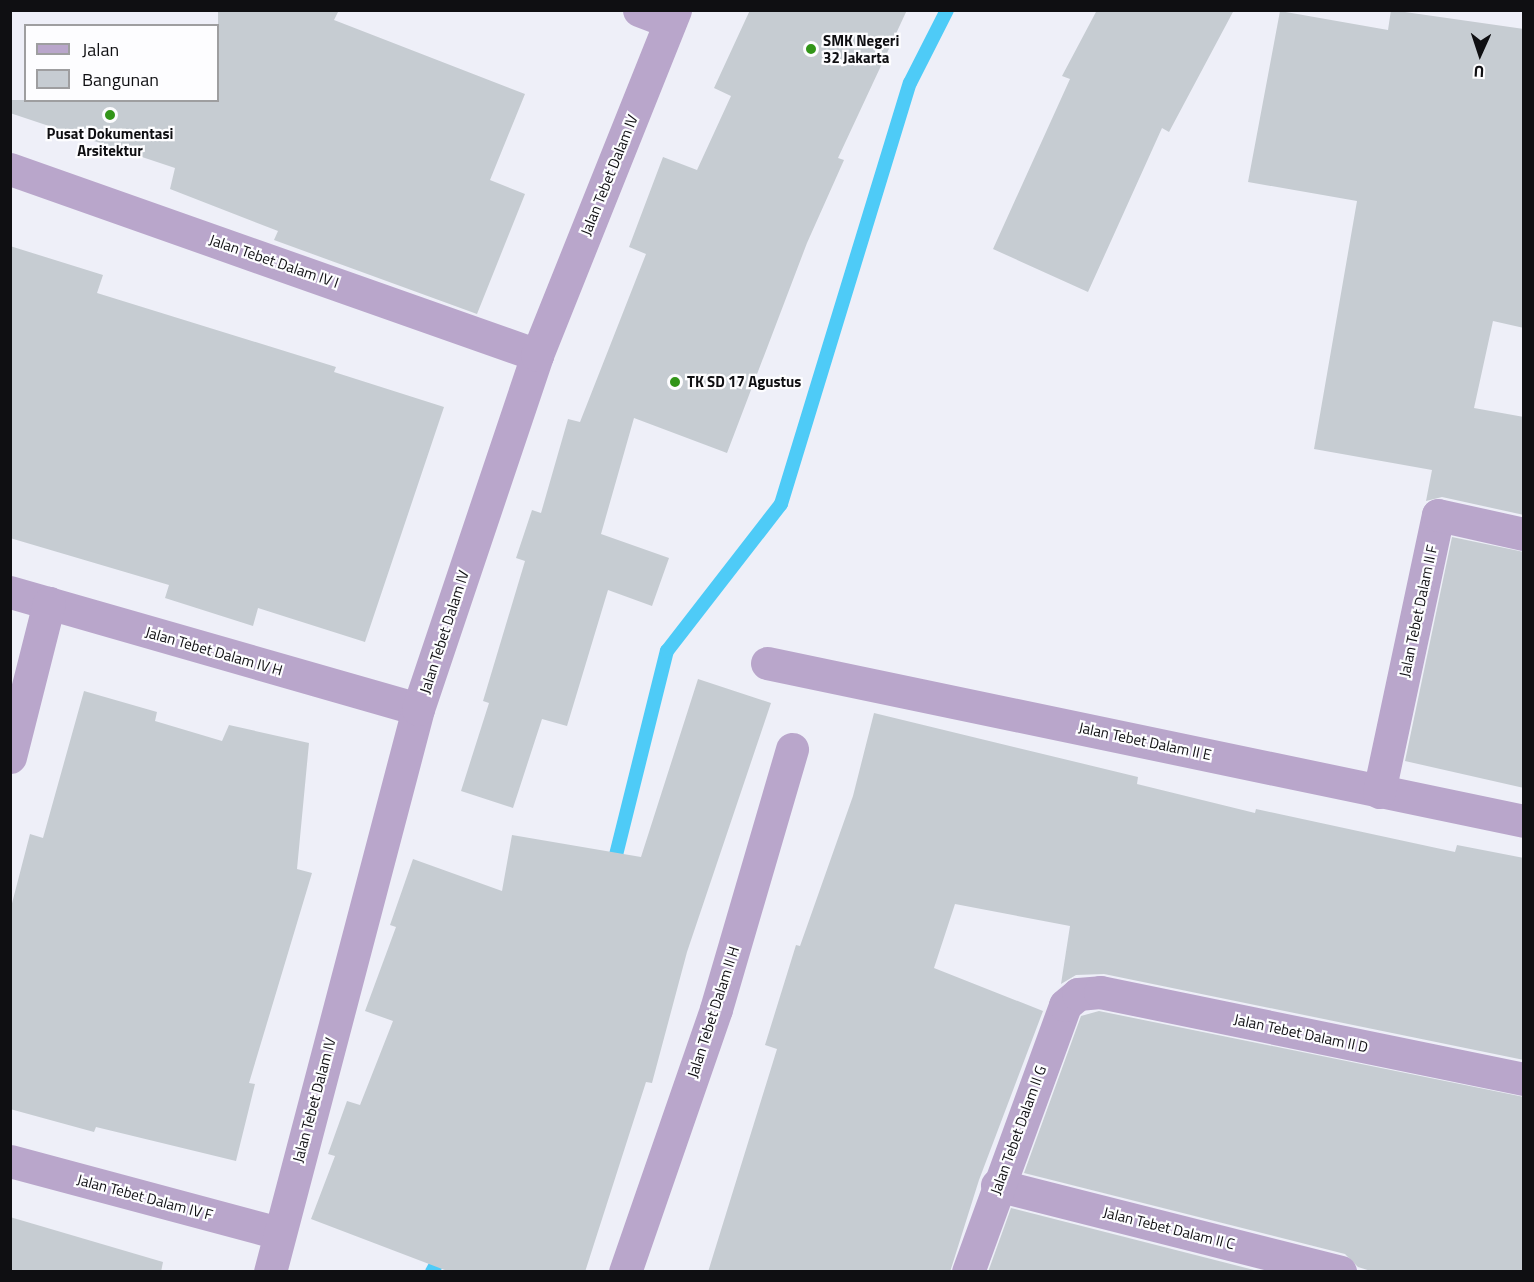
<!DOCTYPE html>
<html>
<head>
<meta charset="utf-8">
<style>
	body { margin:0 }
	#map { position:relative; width:1534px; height:1282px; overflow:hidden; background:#eeeff8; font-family:"Titillium Web",sans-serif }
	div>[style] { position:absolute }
	.stream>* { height:14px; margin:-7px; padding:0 7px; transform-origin:7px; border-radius:7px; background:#4ecbf7 }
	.building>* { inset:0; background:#c6ccd2 }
	.minor>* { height:33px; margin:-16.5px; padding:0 16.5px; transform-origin:16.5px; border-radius:16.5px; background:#b9a6cb }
	.dots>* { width:16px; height:16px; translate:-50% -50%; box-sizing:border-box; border:3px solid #fdfdff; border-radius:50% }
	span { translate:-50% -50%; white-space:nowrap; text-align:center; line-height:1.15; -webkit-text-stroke:4.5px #fdfdff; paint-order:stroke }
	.poi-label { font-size:15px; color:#0f0f12; font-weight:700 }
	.left { translate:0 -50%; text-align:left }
	.street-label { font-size:15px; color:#0f0f12 }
	.frame { position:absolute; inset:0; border:12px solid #0f0f12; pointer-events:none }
	.legend { position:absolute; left:24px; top:24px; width:195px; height:78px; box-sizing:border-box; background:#fdfdff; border:2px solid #9e9ea0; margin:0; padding:8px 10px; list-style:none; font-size:18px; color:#0f0f12 }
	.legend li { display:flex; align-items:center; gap:12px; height:30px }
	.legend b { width:30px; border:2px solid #9e9ea0 }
	.north { position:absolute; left:1450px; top:24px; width:60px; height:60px; -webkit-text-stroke:4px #fdfdff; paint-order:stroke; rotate:183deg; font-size:16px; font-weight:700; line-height:24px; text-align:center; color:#0f0f12 }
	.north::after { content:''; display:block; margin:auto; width:21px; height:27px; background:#0f0f12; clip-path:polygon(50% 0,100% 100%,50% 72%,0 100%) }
</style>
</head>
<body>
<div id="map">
	<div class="stream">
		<i style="left:612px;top:871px;width:227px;rotate:-76deg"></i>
		<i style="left:667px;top:651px;width:186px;rotate:-52.2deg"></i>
		<i style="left:781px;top:504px;width:440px;rotate:-73deg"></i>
		<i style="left:910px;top:83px;width:82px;rotate:-63.1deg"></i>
		<i style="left:432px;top:1272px;width:23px;rotate:-61deg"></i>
	</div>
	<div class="building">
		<i style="clip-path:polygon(218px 10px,339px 10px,334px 20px,525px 94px,490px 180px,525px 194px,477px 314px,274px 240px,278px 231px,170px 189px,175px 168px,10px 113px,10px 100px,218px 100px)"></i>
		<i style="clip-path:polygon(750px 10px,907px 10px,838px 158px,844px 160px,807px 243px,727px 453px,634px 418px,601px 534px,669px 558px,652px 606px,608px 590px,567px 726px,542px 719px,513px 808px,461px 791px,489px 703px,483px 701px,525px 561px,516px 558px,532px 510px,541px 513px,568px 419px,580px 422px,646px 254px,629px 247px,663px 157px,697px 170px,731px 96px,714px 88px)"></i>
		<i style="clip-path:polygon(1097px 10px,1234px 10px,1169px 132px,1162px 128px,1088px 292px,993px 249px,1070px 79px,1062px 76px)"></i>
		<i style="clip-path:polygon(1391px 10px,1524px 29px,1524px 328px,1493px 321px,1474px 408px,1524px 417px,1524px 515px,1442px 497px,1426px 501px,1432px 470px,1314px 449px,1357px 201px,1248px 182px,1280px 11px,1388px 30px)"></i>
		<i style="clip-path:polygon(10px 246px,103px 275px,97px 293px,336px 367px,334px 372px,444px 407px,365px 642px,258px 608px,253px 626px,165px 598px,169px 585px,10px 538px)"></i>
		<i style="clip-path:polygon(1452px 537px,1524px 552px,1524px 788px,1405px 761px)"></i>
		<i style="clip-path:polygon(698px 679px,771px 703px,687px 952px,652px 1083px,646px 1082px,585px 1272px,450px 1272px,311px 1219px,335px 1156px,328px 1154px,347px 1101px,360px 1105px,393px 1021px,365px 1011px,396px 927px,390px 925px,413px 859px,502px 891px,512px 835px,641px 857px)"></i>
		<i style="clip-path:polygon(84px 691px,157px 712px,155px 721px,222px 741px,229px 725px,309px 743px,297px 869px,312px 873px,249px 1083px,255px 1084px,236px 1161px,96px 1127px,94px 1132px,10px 1109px,10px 911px,30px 834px,43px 838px)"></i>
		<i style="clip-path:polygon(874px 713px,1138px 777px,1137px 784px,1255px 813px,1256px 809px,1455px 852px,1457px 845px,1524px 858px,1524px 1060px,1104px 974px,1076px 975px,1061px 984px,1070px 926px,955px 904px,934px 968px,1043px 1011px,979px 1180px,950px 1272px,708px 1272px,777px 1049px,765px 1045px,796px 945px,800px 946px,853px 796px)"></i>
		<i style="clip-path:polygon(1099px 1011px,1524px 1097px,1524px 1272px,1374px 1272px,1358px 1267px,1345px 1254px,1024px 1173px,1081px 1016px)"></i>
		<i style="clip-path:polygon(1011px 1208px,1262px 1272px,988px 1272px)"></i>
		<i style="clip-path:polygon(10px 1217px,163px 1262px,161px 1272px,10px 1272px)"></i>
	</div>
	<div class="minor">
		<i style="left:639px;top:10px;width:33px;rotate:21deg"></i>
		<i style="left:10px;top:169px;width:559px;rotate:19.44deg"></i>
		<i style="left:10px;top:592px;width:424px;rotate:16deg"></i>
		<i style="left:767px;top:663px;width:773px;rotate:11.79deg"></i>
		<i style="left:10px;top:757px;width:159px;rotate:-75.8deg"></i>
		<i style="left:1379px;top:792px;width:283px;rotate:-78deg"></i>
		<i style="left:1438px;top:515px;width:88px;rotate:12.5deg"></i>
		<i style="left:10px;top:1161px;width:278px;rotate:15deg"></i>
		<i style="left:997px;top:1185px;width:354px;rotate:14.2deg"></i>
		<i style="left:270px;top:1272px;width:582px;rotate:-75.27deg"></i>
		<i style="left:418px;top:709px;width:373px;rotate:-71.4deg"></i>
		<i style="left:537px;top:355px;width:372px;rotate:-68.2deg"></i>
		<i style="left:625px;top:1272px;width:278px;rotate:-70.9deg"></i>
		<i style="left:716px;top:1009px;width:271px;rotate:-73.7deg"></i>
		<i style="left:968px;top:1272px;width:284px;rotate:-70deg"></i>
		<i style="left:1065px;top:1005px;width:17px;rotate:-40deg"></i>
		<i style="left:1078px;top:994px;width:22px;rotate:-5deg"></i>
		<i style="left:1100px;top:992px;width:433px;rotate:11.6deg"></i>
	</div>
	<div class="dots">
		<i style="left:811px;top:49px;background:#329519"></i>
		<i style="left:110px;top:115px;background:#329519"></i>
		<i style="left:675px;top:382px;background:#329519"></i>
	</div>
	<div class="poi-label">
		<span class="left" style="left:823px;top:49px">SMK Negeri<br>32 Jakarta</span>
		<span style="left:110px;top:142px">Pusat Dokumentasi<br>Arsitektur</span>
		<span class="left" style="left:687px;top:382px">TK SD 17 Agustus</span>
	</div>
	<div class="street-label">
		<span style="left:609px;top:175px;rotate:-68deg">Jalan Tebet Dalam IV</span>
		<span style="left:274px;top:261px;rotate:19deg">Jalan Tebet Dalam IV I</span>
		<span style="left:1418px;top:611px;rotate:-78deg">Jalan Tebet Dalam II F</span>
		<span style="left:444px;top:632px;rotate:-72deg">Jalan Tebet Dalam IV</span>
		<span style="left:214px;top:651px;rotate:16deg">Jalan Tebet Dalam IV H</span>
		<span style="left:1145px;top:741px;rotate:12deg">Jalan Tebet Dalam II E</span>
		<span style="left:713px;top:1012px;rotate:-72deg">Jalan Tebet Dalam II H</span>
		<span style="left:1301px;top:1033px;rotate:12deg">Jalan Tebet Dalam II D</span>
		<span style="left:314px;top:1100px;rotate:-75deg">Jalan Tebet Dalam IV</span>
		<span style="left:1018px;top:1130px;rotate:-70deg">Jalan Tebet Dalam II G</span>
		<span style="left:145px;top:1197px;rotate:15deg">Jalan Tebet Dalam IV F</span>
		<span style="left:1169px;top:1228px;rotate:14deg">Jalan Tebet Dalam II C</span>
	</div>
	<div class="frame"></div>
	<ul class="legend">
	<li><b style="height:8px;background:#b9a6cb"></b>Jalan</li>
	<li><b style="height:16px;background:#c6ccd2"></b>Bangunan</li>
	</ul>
	<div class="north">U</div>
</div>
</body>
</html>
